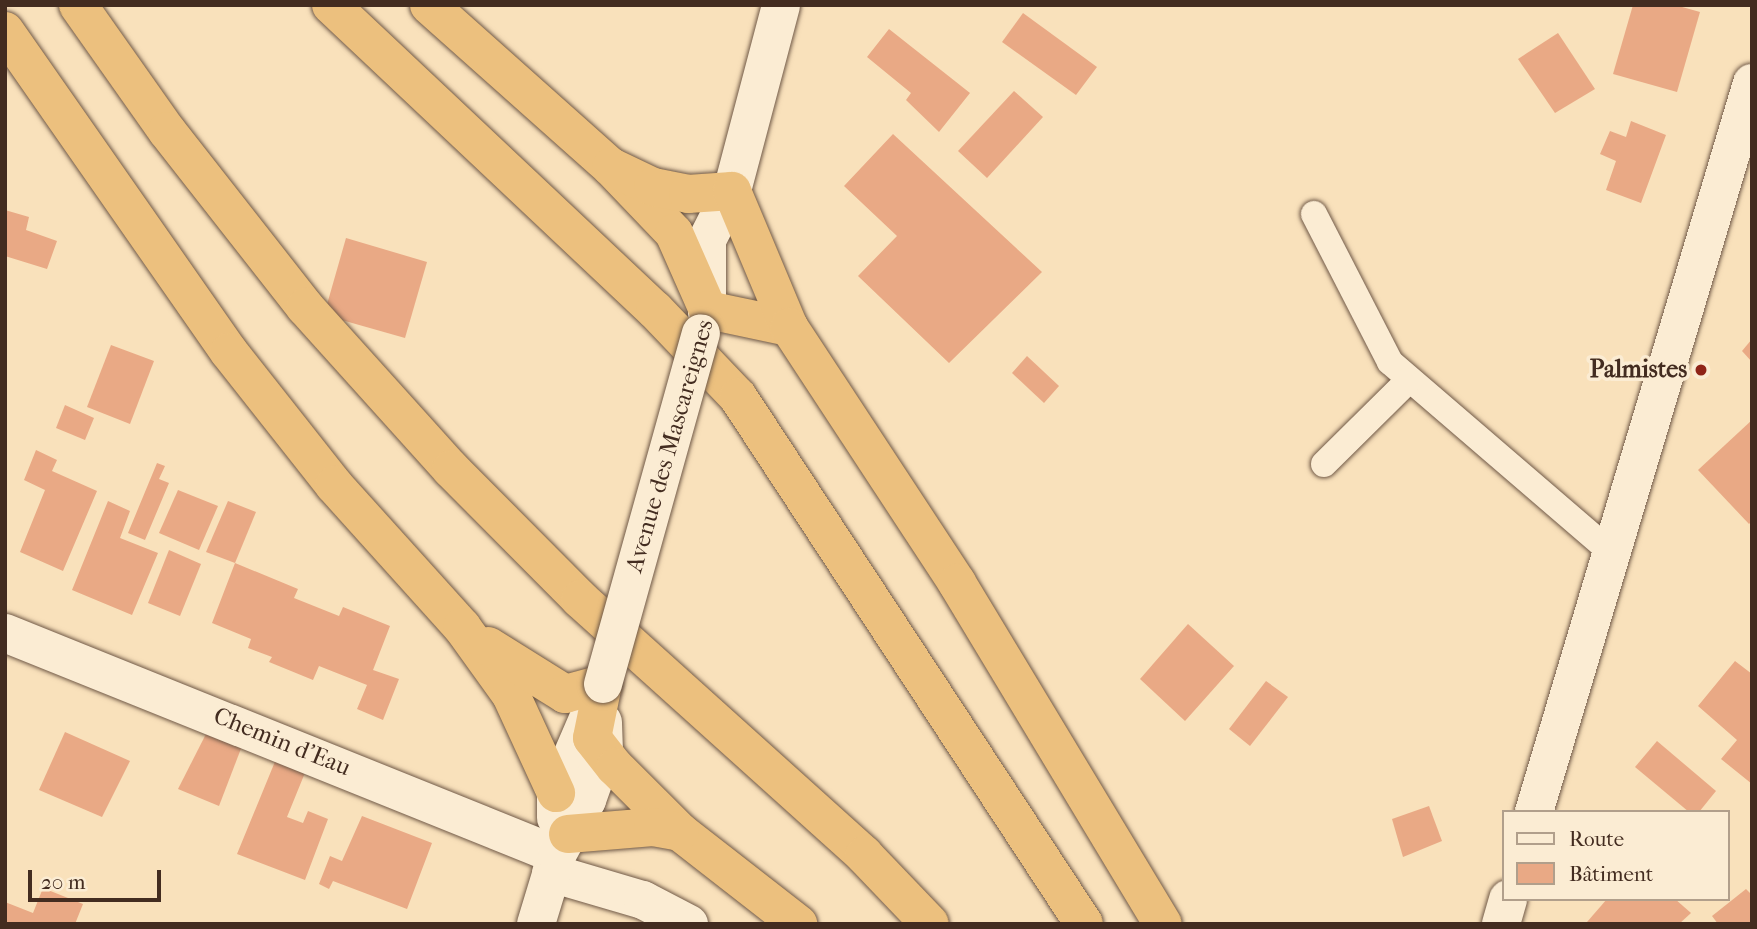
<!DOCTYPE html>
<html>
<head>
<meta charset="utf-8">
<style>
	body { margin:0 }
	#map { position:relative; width:1757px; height:929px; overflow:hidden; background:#f9e1bb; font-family:"IM FELL French Canon",serif }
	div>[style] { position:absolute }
	.building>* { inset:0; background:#e9a985 }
	.roads { filter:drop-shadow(0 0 2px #705947) drop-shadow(0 0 2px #705947) }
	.service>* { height:26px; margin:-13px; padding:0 13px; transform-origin:13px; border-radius:13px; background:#fbecd3 }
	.minor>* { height:38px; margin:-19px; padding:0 19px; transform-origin:19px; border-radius:19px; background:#fbecd3 }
	.tertiary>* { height:38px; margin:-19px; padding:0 19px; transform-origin:19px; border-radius:19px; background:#fbecd3 }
	.trunk>* { height:38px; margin:-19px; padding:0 19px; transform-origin:19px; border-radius:19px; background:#ecc07e }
	.bridges { filter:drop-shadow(0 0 2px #705947) drop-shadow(0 0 2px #705947) }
	.tertiary-bridge>* { height:38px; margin:-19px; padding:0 19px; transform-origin:19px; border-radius:19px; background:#fbecd3 }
	.dots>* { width:19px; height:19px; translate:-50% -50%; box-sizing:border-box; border:4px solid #fbecd3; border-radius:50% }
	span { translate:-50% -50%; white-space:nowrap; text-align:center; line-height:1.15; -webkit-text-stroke:7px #fbecd3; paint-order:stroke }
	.poi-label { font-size:24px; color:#432c20; font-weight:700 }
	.right { translate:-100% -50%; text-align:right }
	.street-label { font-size:24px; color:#432c20 }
	.frame { position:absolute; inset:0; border:7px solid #432c20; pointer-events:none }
	.legend { position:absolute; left:1502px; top:810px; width:228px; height:91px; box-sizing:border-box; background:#fbecd3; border:2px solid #b19f8b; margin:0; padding:9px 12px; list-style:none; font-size:21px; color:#432c20 }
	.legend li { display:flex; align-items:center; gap:14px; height:35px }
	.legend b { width:35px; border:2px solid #b19f8b }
	.scale { position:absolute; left:28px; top:870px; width:133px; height:32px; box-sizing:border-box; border:4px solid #432c20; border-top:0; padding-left:9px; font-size:21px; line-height:24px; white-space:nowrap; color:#432c20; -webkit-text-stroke:5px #fbecd3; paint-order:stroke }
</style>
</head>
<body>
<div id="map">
	<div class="building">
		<i style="clip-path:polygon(1633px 5px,1675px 5px,1700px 12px,1677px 92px,1613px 74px)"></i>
		<i style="clip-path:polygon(1023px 13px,1097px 67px,1076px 95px,1002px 42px)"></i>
		<i style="clip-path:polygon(889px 29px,970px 93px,939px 132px,906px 100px,911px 93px,867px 57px)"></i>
		<i style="clip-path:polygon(1558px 33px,1595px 89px,1555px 113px,1518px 59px)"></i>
		<i style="clip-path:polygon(1014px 91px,1043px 117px,987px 178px,958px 151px)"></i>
		<i style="clip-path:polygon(1631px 121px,1666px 135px,1641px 203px,1606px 190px,1616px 161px,1600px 154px,1610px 131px,1626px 137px)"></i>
		<i style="clip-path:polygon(893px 134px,1042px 272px,949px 363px,858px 276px,897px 236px,844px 186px)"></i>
		<i style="clip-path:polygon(5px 210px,29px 217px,26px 230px,57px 241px,47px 269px,5px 256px)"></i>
		<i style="clip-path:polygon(346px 238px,427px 262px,405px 338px,324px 315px)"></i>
		<i style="clip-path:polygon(1752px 339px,1752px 362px,1742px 351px)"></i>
		<i style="clip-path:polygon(111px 345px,154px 361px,130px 424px,87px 407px)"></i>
		<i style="clip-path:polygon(1027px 356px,1059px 386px,1044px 403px,1012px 373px)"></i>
		<i style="clip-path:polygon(65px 405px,94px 418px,85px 440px,56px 428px)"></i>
		<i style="clip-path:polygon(1752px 420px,1752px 521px,1749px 524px,1698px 470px)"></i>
		<i style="clip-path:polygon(36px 450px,57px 460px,52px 471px,97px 491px,63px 571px,20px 552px,45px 490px,24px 480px)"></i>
		<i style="clip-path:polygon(157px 463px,165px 466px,159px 479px,169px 483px,145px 540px,128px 533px)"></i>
		<i style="clip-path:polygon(178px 490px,218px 506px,199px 550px,159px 533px)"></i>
		<i style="clip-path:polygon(108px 501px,130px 511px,120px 538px,158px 553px,132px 615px,72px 590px)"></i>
		<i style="clip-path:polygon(228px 501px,256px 512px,235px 563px,206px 552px)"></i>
		<i style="clip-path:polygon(169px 550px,201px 564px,180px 616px,148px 603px)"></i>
		<i style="clip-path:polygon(235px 563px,298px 589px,294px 598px,339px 616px,343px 607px,390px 626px,373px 670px,399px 679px,383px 720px,357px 709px,367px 685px,319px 666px,313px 680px,269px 662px,272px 657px,248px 648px,251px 639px,212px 623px)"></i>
		<i style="clip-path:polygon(1188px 624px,1234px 666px,1185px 721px,1140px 679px)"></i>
		<i style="clip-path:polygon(1735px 661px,1752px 674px,1752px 784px,1721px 759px,1737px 740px,1698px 706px)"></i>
		<i style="clip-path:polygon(1266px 681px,1288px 697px,1250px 746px,1229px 729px)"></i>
		<i style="clip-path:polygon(65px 732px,130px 761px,102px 817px,39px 790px)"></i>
		<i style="clip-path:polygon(207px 732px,242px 746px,219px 806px,178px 789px)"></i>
		<i style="clip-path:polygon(1657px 741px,1716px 791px,1699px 812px,1689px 812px,1635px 767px)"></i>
		<i style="clip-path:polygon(281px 747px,311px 758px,287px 817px,303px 823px,308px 811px,328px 819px,305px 880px,237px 854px)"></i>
		<i style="clip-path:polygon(1429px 806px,1442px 841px,1403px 857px,1392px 819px)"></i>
		<i style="clip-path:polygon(362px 816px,432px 843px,407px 909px,333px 881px,329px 889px,319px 884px,330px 856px,342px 861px)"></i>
		<i style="clip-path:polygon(43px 888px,83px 904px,75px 924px,5px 924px,5px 902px,33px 913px)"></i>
		<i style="clip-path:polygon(1746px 889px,1752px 895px,1752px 924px,1718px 924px,1712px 916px)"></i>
		<i style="clip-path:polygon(1607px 899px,1675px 899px,1691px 913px,1679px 924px,1587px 922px)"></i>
	</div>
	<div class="roads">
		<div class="service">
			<i style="left:1314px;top:214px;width:166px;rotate:62.8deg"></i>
			<i style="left:1390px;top:362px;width:291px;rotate:40.7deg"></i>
			<i style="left:1324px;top:464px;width:118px;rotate:-44.7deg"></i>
		</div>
		<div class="minor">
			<i style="left:5px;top:633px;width:595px;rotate:21.91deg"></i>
			<i style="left:551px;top:873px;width:96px;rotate:16.4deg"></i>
			<i style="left:643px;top:900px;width:52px;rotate:27.6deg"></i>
		</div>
		<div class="tertiary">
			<i style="left:707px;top:314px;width:74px;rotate:-90deg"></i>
			<i style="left:707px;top:240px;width:55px;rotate:-63deg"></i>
			<i style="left:732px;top:191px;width:192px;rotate:-75.2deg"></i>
			<i style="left:1534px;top:812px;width:761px;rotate:-73.35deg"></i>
			<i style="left:556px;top:818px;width:25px;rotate:-90deg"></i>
			<i style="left:556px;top:793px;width:103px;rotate:-66.7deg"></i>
			<i style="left:536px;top:924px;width:72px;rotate:-73.1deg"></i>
			<i style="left:557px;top:855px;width:63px;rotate:-61.4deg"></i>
			<i style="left:587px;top:800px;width:51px;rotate:-70.5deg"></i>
			<i style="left:604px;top:752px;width:30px;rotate:-92deg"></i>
			<i style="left:1501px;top:924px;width:26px;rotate:-74deg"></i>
		</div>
		<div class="trunk">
			<i style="left:78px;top:5px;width:154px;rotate:54.8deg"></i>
			<i style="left:167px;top:131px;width:224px;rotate:51.9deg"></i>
			<i style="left:305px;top:307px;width:218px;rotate:48deg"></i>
			<i style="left:451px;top:469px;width:183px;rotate:45.2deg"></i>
			<i style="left:580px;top:599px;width:382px;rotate:42deg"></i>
			<i style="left:864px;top:855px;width:95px;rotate:46.3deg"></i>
			<i style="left:331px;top:5px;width:445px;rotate:43.3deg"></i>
			<i style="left:655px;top:310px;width:120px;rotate:46.3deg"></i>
			<i style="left:738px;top:397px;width:630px;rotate:56.71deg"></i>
			<i style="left:429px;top:5px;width:244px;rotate:41.7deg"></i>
			<i style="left:611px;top:167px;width:91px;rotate:46.3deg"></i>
			<i style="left:674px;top:233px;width:84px;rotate:66.2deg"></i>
			<i style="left:708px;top:310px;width:83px;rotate:11.9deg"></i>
			<i style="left:5px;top:31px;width:391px;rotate:55.1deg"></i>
			<i style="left:229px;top:352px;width:169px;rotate:51.7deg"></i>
			<i style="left:334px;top:485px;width:191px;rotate:48deg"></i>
			<i style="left:462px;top:627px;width:84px;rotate:54.2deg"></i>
			<i style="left:511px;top:695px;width:108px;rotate:65.3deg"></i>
			<i style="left:611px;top:167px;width:47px;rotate:25.5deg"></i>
			<i style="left:653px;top:187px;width:36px;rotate:11deg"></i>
			<i style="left:688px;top:194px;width:44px;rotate:-3.9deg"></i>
			<i style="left:732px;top:191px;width:147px;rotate:67.3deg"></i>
			<i style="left:789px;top:327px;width:306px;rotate:56.7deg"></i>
			<i style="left:957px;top:583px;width:398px;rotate:58.9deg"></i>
			<i style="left:488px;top:646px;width:91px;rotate:31.9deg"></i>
			<i style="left:565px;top:694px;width:39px;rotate:-15deg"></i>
			<i style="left:603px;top:684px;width:55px;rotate:101.5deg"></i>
			<i style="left:592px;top:738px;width:37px;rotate:52deg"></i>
			<i style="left:615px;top:767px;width:92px;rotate:45deg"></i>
			<i style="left:680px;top:832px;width:150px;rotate:37.9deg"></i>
			<i style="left:568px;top:834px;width:85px;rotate:-4.7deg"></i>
			<i style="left:653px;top:827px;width:27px;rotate:10deg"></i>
		</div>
	</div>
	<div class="bridges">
		<div class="tertiary-bridge">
			<i style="left:603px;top:684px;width:364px;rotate:-74.4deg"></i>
		</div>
	</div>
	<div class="dots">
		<i style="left:1701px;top:370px;background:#8f2418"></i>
	</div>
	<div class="poi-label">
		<span class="right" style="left:1687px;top:370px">Palmistes</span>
	</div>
	<div class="street-label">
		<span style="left:670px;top:446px;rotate:-74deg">Avenue des Mascareignes</span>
		<span style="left:282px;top:742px;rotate:22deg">Chemin d'Eau</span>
	</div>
	<div class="frame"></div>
	<ul class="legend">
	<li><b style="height:9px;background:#fbecd3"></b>Route</li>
	<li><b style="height:19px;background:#e9a985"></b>Bâtiment</li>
	</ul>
	<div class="scale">20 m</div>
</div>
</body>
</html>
